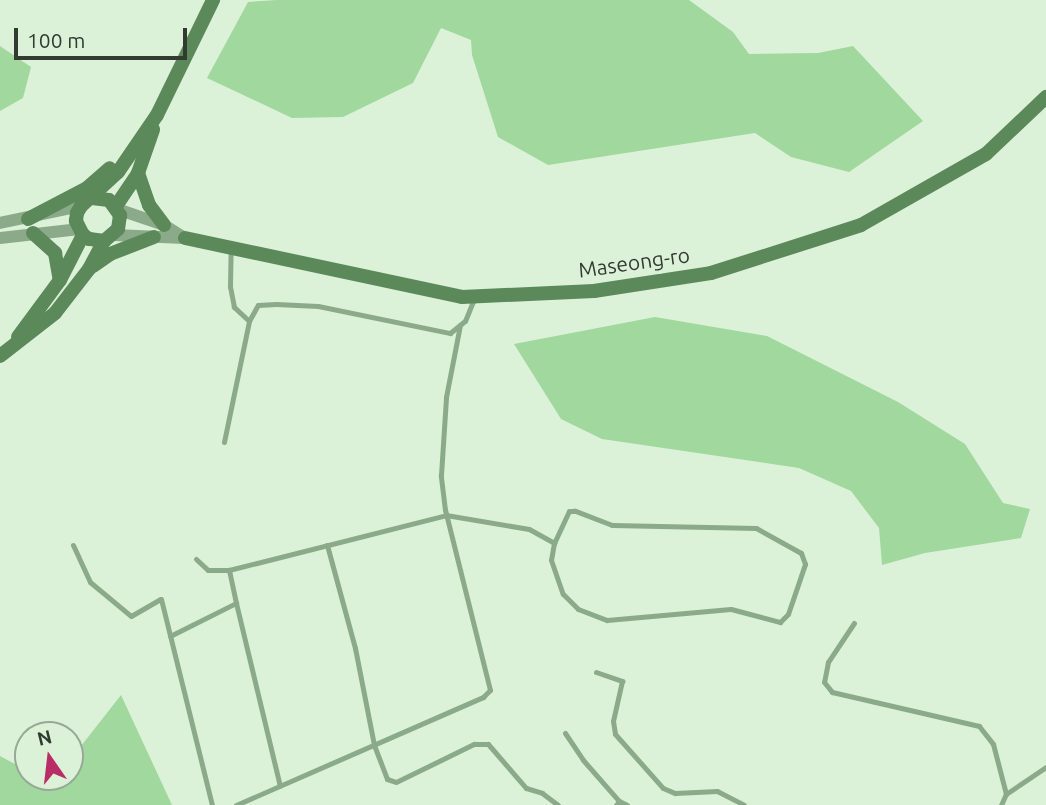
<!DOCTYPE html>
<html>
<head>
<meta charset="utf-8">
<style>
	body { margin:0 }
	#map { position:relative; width:1046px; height:805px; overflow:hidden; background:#dbf2d9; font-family:Ubuntu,sans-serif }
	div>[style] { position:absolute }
	.green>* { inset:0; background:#a1d89d }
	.service>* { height:5px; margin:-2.5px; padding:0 2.5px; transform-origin:2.5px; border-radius:2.5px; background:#8baa89 }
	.tertiary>* { height:12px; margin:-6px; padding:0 6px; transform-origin:6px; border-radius:6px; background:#8baa89 }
	.secondary>* { height:14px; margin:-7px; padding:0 7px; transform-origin:7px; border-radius:7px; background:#5c8959 }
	span { translate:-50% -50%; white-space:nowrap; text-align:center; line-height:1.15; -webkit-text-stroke:7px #dbf2d9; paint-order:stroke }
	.street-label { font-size:21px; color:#323b31 }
	.north { position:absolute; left:14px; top:721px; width:70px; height:70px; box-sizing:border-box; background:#dbf2d9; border:2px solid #97a996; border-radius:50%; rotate:346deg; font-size:19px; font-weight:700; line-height:28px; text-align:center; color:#323b31 }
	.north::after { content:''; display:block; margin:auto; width:24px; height:32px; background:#b82d66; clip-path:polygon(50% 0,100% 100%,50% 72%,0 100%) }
	.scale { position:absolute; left:14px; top:28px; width:173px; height:32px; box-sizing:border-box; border:4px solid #323b31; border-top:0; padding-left:9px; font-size:21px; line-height:24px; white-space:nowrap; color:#323b31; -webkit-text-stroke:5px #dbf2d9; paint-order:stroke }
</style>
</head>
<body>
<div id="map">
	<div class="green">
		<i style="clip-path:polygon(277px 0,689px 0,733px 32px,749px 54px,818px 53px,853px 46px,923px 121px,849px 172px,791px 157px,755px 133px,548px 165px,498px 137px,472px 55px,471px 40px,441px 28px,413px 83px,343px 117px,292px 118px,207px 78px,248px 2px)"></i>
		<i style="clip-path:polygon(0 46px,31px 67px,23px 98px,0 111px)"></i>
		<i style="clip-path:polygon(655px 317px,767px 336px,898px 402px,965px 444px,1003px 503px,1030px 509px,1021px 538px,925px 553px,882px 565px,879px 528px,851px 491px,799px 468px,602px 439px,561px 419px,514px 344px)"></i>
		<i style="clip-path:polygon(121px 695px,172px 805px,0 805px,0 756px,28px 771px,28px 777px,39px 777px,51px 784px,56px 777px,70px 777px,70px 760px)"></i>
	</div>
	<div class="service">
		<i style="left:249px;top:321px;width:18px;rotate:-61deg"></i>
		<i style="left:258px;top:305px;width:18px;rotate:-3deg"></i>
		<i style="left:276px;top:304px;width:42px;rotate:2.7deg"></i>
		<i style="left:318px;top:306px;width:135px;rotate:11.6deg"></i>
		<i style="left:450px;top:333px;width:19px;rotate:-39deg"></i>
		<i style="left:465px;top:321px;width:24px;rotate:-68deg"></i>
		<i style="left:224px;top:442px;width:124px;rotate:-78.3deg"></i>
		<i style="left:249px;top:321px;width:21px;rotate:-137deg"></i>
		<i style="left:234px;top:307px;width:20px;rotate:-101deg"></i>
		<i style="left:230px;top:287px;width:39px;rotate:-89deg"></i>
		<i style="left:73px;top:545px;width:41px;rotate:65.3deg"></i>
		<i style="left:90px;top:582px;width:53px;rotate:39.7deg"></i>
		<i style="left:131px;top:616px;width:34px;rotate:-30deg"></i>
		<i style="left:161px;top:599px;width:212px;rotate:76.1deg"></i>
		<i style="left:327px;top:545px;width:107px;rotate:74.8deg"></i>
		<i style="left:355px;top:648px;width:99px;rotate:78.9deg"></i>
		<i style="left:374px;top:745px;width:36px;rotate:69deg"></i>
		<i style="left:387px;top:779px;width:9px;rotate:18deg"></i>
		<i style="left:396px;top:782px;width:87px;rotate:-26deg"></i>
		<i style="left:474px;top:744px;width:14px"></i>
		<i style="left:488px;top:744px;width:58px;rotate:49.2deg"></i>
		<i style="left:526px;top:788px;width:17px;rotate:17deg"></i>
		<i style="left:542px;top:793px;width:20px;rotate:37deg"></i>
		<i style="left:196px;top:559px;width:16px;rotate:43deg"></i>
		<i style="left:208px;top:570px;width:21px"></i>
		<i style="left:236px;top:603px;width:188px;rotate:76.5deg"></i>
		<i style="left:854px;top:623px;width:47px;rotate:123.7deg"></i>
		<i style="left:828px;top:662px;width:20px;rotate:101deg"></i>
		<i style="left:824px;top:682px;width:13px;rotate:51deg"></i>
		<i style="left:832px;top:692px;width:151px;rotate:13deg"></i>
		<i style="left:979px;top:726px;width:23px;rotate:52deg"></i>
		<i style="left:993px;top:744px;width:52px;rotate:75.4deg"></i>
		<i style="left:170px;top:636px;width:74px;rotate:-26.6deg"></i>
		<i style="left:236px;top:603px;width:34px;rotate:-102deg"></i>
		<i style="left:229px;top:570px;width:224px;rotate:-14.2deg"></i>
		<i style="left:446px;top:515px;width:84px;rotate:9.6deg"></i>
		<i style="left:529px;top:529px;width:29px;rotate:29deg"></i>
		<i style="left:554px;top:543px;width:17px;rotate:100deg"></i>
		<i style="left:551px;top:560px;width:36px;rotate:71deg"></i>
		<i style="left:563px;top:594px;width:21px;rotate:45deg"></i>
		<i style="left:578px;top:609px;width:31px;rotate:21deg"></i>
		<i style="left:607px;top:620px;width:124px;rotate:-5.1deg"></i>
		<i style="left:731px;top:609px;width:51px;rotate:14.9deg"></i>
		<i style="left:780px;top:622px;width:11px;rotate:-45deg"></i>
		<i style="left:788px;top:614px;width:53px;rotate:-71.2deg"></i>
		<i style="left:805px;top:564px;width:12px;rotate:-110deg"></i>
		<i style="left:801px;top:553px;width:51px;rotate:-150.9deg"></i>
		<i style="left:756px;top:528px;width:144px;rotate:-178.8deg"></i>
		<i style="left:612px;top:525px;width:40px;rotate:-159deg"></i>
		<i style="left:575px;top:511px;width:6px;rotate:180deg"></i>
		<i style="left:569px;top:511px;width:35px;rotate:115deg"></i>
		<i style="left:596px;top:672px;width:28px;rotate:19deg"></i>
		<i style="left:622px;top:681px;width:41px;rotate:102.7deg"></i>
		<i style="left:613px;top:721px;width:13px;rotate:81deg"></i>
		<i style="left:615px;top:734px;width:72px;rotate:48.4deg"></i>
		<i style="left:663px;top:788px;width:13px;rotate:23deg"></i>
		<i style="left:675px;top:793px;width:42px;rotate:-2.7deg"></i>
		<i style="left:717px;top:791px;width:30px;rotate:27deg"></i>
		<i style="left:565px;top:733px;width:32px;rotate:56deg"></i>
		<i style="left:583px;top:760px;width:55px;rotate:48.7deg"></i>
		<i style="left:236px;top:805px;width:270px;rotate:-23.6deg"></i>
		<i style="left:483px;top:697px;width:10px;rotate:-45deg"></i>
		<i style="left:490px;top:690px;width:186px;rotate:-104deg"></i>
		<i style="left:445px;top:510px;width:35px;rotate:-97deg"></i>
		<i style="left:441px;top:475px;width:78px;rotate:-86.3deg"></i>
		<i style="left:446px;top:397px;width:73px;rotate:-79deg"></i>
		<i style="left:616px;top:805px;width:5px;rotate:-53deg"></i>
		<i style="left:619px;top:801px;width:9px;rotate:27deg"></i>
		<i style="left:1001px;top:805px;width:12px;rotate:-66deg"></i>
		<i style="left:1006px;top:794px;width:48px;rotate:-34deg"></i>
	</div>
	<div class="tertiary">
		<i style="left:117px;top:209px;width:50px;rotate:18.8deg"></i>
		<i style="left:164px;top:225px;width:25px;rotate:32deg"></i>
		<i style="left:0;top:223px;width:83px;rotate:-11.9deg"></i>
		<i style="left:114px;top:235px;width:70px;rotate:2.5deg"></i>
		<i style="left:0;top:238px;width:80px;rotate:-6.5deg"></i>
	</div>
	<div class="secondary">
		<i style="left:138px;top:173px;width:34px;rotate:71deg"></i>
		<i style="left:149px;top:205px;width:25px;rotate:53deg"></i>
		<i style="left:92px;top:198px;width:17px;rotate:7deg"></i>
		<i style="left:109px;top:200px;width:19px;rotate:54deg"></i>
		<i style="left:120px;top:215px;width:14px;rotate:98deg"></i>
		<i style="left:118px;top:229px;width:18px;rotate:139deg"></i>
		<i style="left:104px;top:241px;width:15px;rotate:-172deg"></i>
		<i style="left:89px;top:239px;width:7px;rotate:-146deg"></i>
		<i style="left:83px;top:235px;width:16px;rotate:-117deg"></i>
		<i style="left:76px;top:221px;width:8px;rotate:-83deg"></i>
		<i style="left:77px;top:213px;width:8px;rotate:-60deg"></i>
		<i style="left:81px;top:206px;width:50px;rotate:-42.6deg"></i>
		<i style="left:118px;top:172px;width:69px;rotate:-55.6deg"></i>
		<i style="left:157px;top:115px;width:128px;rotate:-64deg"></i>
		<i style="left:116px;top:206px;width:40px;rotate:-56deg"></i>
		<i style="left:138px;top:173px;width:46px;rotate:-70.8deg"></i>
		<i style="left:28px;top:219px;width:67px;rotate:-27.7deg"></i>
		<i style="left:87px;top:188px;width:30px;rotate:-41deg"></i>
		<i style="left:33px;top:233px;width:30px;rotate:42deg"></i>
		<i style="left:55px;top:253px;width:27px;rotate:80deg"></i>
		<i style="left:185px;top:238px;width:283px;rotate:12deg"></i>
		<i style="left:462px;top:297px;width:132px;rotate:-2.6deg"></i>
		<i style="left:594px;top:291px;width:118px;rotate:-8.7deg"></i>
		<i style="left:711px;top:273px;width:157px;rotate:-17.7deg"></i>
		<i style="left:861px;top:225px;width:144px;rotate:-29.6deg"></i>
		<i style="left:986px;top:154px;width:83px;rotate:-43.5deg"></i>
		<i style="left:93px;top:266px;width:21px;rotate:-35deg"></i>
		<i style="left:110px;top:254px;width:47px;rotate:-21.1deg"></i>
		<i style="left:18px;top:337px;width:71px;rotate:-53.6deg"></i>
		<i style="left:60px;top:280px;width:51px;rotate:-62.9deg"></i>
		<i style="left:0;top:356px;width:70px;rotate:-38deg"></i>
		<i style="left:55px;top:313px;width:56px;rotate:-52.3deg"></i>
		<i style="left:89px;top:269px;width:32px;rotate:-62deg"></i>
	</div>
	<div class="street-label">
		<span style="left:634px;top:262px;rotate:-8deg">Maseong-ro</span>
	</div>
	<div class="north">N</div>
	<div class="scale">100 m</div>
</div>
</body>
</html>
